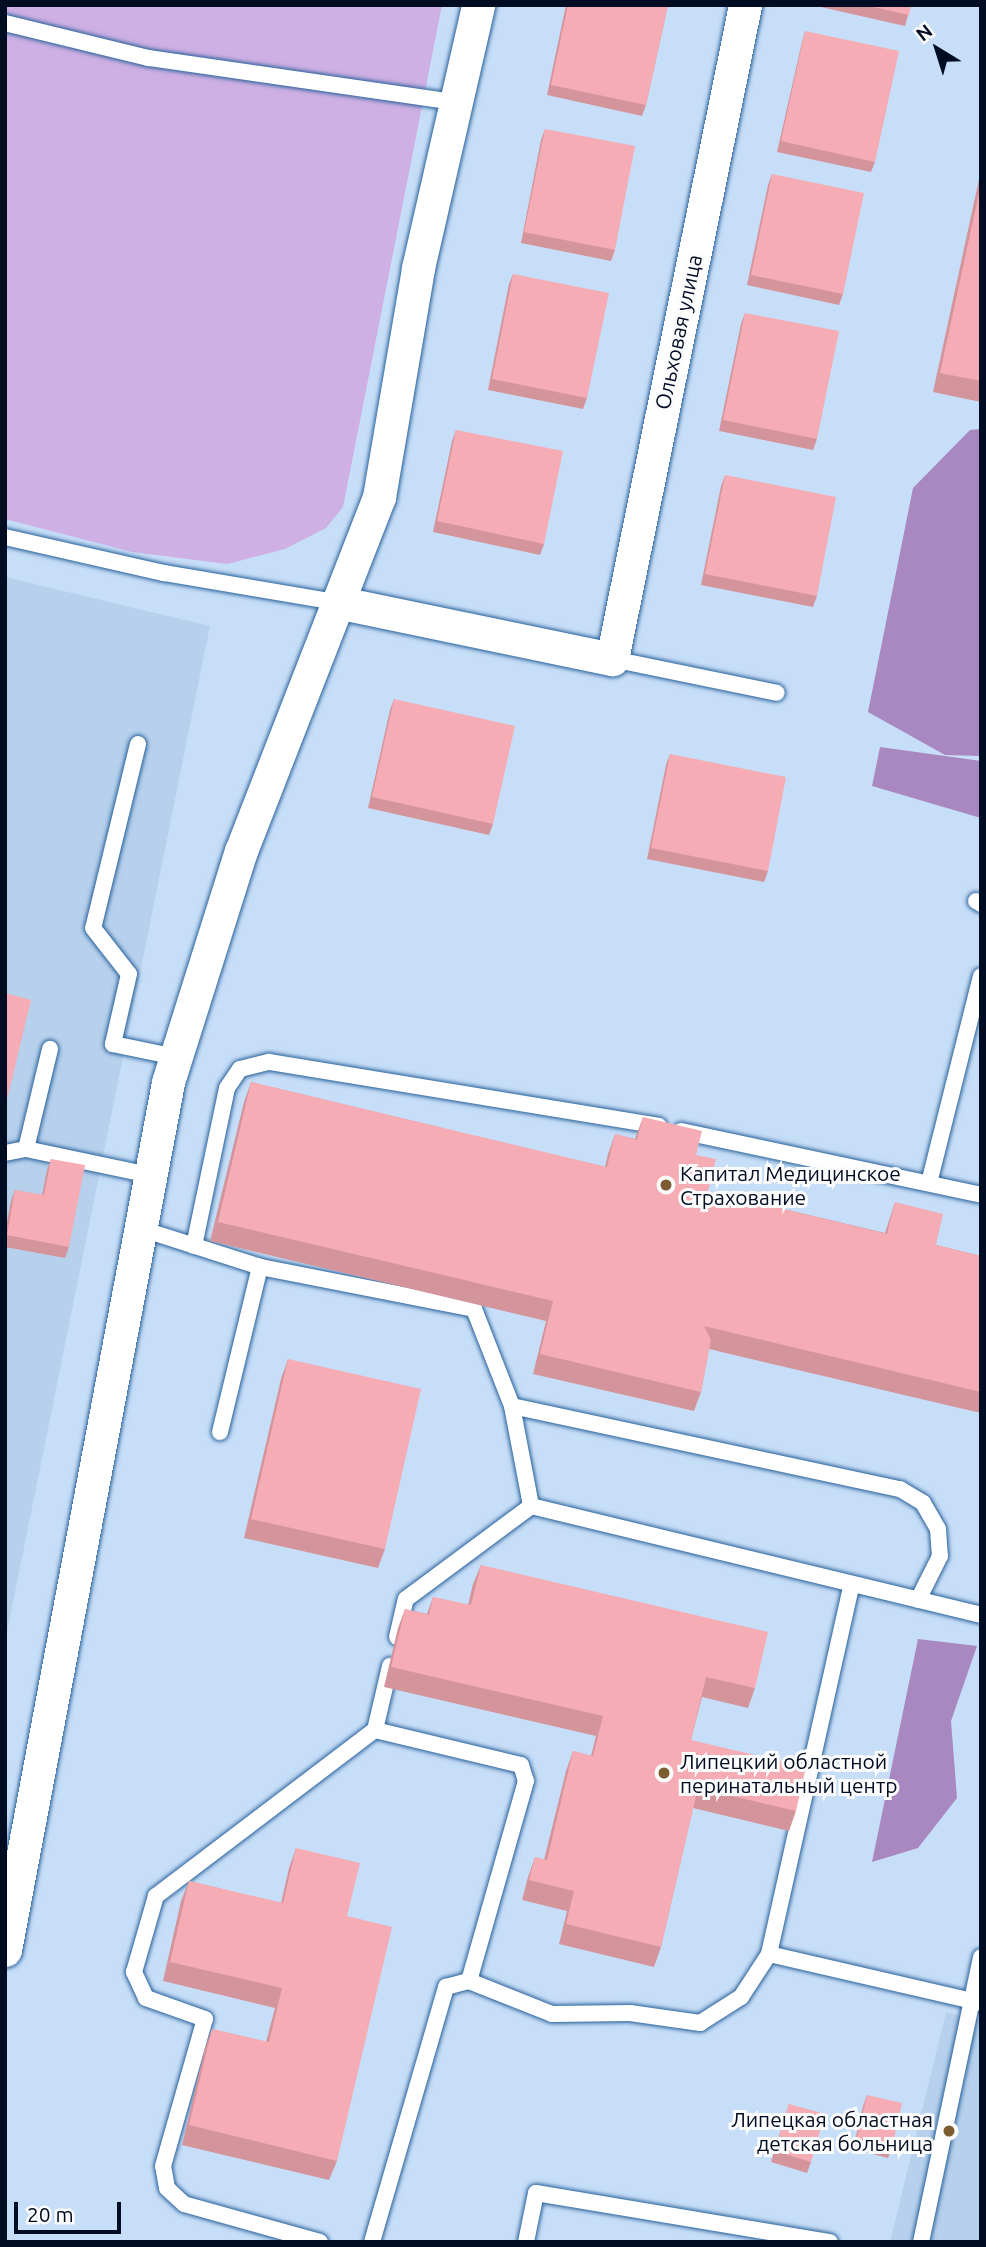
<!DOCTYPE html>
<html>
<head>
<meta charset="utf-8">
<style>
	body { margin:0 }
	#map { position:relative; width:986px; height:2247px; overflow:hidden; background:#c7def8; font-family:Ubuntu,sans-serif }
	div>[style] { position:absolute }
	.built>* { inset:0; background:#b7d1ed }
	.green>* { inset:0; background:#cfb0e4 }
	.forest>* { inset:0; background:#a987c0 }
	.roads { filter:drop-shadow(0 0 2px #28619a) drop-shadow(0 0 2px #28619a) }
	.service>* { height:16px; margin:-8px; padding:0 8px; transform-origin:8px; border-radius:8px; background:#fff }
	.minor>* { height:33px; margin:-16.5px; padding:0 16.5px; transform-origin:16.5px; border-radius:16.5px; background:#fff }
	.wall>* { inset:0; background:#d4949c }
	.building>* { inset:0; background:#f6acb5 }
	.dots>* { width:19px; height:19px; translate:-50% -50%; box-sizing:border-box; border:4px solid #fcfcfc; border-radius:50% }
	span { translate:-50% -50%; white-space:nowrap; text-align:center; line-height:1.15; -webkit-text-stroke:6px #fcfcfc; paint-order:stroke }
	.street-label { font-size:21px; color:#000c22 }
	.poi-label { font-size:21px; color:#000c22 }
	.left { translate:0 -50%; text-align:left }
	.right { translate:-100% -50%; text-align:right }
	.frame { position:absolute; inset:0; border:7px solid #000c22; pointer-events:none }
	.north { position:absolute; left:902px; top:14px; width:70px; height:70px; -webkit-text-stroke:5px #fcfcfc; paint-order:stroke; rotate:322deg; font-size:19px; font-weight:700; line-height:28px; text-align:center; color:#000c22 }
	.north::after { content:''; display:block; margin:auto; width:24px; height:32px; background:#000c22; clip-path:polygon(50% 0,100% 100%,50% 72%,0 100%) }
	.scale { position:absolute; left:14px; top:2202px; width:107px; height:32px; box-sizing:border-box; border:4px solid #000c22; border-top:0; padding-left:9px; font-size:21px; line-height:24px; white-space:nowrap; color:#000c22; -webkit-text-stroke:5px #fcfcfc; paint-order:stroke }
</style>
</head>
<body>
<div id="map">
	<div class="built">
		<i style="clip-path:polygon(5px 577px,210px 626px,5px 1642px)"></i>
		<i style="clip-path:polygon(946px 2012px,981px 2020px,981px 2242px,890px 2242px)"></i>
	</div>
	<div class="green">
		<i style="clip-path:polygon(5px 5px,442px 5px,343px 507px,326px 528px,285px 549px,227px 564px,132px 552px,5px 519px)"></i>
	</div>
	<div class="forest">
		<i style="clip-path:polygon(981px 429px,981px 756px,945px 755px,868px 712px,913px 488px,970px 430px)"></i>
		<i style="clip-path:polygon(880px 747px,981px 761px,981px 818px,872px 786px)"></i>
		<i style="clip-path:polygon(918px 1639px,977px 1646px,951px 1721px,957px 1798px,918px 1848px,872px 1862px)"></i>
	</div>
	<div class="roads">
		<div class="service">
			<i style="left:5px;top:23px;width:148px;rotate:13.7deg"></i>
			<i style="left:149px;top:58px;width:310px;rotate:8.2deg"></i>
			<i style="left:5px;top:537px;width:163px;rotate:12.8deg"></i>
			<i style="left:164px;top:573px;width:180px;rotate:9.6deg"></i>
			<i style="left:612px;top:659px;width:168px;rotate:11.6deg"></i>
			<i style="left:138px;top:744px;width:189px;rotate:103.7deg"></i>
			<i style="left:93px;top:928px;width:58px;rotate:52deg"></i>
			<i style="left:129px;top:974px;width:72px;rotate:102.9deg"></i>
			<i style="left:113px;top:1044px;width:64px;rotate:11.7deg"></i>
			<i style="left:976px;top:901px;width:6px;rotate:31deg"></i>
			<i style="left:681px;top:1131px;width:307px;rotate:12deg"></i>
			<i style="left:26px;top:1149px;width:103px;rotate:-76.5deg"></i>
			<i style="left:5px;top:1153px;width:21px;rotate:-11deg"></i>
			<i style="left:26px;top:1149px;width:131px;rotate:11.9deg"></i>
			<i style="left:930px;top:1179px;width:209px;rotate:-75.9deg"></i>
			<i style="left:145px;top:1230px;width:121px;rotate:17.8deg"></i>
			<i style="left:260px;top:1267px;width:218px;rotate:11.1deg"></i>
			<i style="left:474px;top:1309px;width:104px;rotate:68.6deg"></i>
			<i style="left:512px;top:1406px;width:102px;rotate:79.2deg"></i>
			<i style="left:531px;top:1506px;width:463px;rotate:13.6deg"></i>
			<i style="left:194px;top:1246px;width:161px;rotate:-78.2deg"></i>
			<i style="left:227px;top:1088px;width:23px;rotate:-56deg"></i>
			<i style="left:240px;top:1069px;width:30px;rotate:-14deg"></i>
			<i style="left:269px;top:1062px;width:395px;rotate:9.3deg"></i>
			<i style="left:512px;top:1406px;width:397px;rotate:12.1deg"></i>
			<i style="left:900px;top:1489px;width:27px;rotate:31deg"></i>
			<i style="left:923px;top:1503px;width:30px;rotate:60deg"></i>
			<i style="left:938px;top:1529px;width:27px;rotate:86deg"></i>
			<i style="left:940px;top:1556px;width:49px;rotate:116.6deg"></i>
			<i style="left:220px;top:1432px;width:170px;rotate:-76.4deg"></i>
			<i style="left:397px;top:1637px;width:39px;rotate:-77deg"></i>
			<i style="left:406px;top:1599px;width:156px;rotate:-36.6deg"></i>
			<i style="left:375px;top:1730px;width:150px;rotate:13.5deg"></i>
			<i style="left:521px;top:1765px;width:17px;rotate:73deg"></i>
			<i style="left:526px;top:1781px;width:208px;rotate:105.9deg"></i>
			<i style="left:769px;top:1954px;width:377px;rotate:-77.4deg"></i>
			<i style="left:320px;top:2242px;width:141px;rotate:-164.4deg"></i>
			<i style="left:184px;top:2204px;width:23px;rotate:-137deg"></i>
			<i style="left:167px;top:2188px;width:22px;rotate:-100deg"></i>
			<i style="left:163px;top:2166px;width:153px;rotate:-74.1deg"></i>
			<i style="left:205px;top:2019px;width:63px;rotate:-160.4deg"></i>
			<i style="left:146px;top:1998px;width:29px;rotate:-115deg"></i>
			<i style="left:134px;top:1972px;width:79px;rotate:-73.9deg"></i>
			<i style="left:156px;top:1896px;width:275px;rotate:-37.2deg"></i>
			<i style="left:375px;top:1730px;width:66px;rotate:-76.8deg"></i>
			<i style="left:372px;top:2242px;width:266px;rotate:-73.8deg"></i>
			<i style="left:446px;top:1987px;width:24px;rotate:-15deg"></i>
			<i style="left:469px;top:1981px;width:89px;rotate:21.7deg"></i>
			<i style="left:552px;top:2014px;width:78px;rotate:-0.7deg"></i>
			<i style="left:630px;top:2013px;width:71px;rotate:8.1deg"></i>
			<i style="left:700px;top:2023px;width:49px;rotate:-32.4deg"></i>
			<i style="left:741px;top:1997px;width:51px;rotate:-56.9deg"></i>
			<i style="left:769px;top:1954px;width:218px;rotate:13deg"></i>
			<i style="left:526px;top:2242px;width:50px;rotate:-78.5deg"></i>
			<i style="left:536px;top:2193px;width:298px;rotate:9.5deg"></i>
			<i style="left:921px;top:2242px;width:291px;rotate:-78.1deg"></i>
		</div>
		<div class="minor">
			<i style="left:341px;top:603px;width:277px;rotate:11.7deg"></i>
			<i style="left:612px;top:659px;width:667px;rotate:-78.5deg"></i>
			<i style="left:5px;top:1950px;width:883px;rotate:-79.36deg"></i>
			<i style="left:168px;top:1082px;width:242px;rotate:-72.5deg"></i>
			<i style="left:241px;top:851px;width:380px;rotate:-68.7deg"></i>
			<i style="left:379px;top:497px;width:232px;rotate:-80.3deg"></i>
			<i style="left:418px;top:268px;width:270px;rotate:-77.1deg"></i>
		</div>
	</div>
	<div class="wall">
		<i style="clip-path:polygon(566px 5px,668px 5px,646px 105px,642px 116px,547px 95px)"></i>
		<i style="clip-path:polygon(812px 5px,911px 5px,905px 26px)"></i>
		<i style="clip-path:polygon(805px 31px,875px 162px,871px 172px,777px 152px,802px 42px)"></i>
		<i style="clip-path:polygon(545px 129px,615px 250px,611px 261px,521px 243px,541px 140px)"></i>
		<i style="clip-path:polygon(981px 170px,981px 402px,933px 392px)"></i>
		<i style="clip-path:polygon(772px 174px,843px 294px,839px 305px,747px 285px,768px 185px)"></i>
		<i style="clip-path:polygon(513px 274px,587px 398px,583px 409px,488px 390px,509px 284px)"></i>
		<i style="clip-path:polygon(745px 313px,817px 439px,813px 450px,719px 431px,741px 324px)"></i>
		<i style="clip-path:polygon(456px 430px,544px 544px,540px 555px,433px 532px,452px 441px)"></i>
		<i style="clip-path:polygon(725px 475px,817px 596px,813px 607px,701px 585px,721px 486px)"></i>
		<i style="clip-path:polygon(394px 699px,493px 824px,489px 835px,368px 808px,390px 710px)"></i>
		<i style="clip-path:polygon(670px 754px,768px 871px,764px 882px,647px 859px,666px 765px)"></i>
		<i style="clip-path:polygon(251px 1082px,605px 1167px,608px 1154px,615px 1134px,635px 1139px,643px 1117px,696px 1155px,708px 1191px,885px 1233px,895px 1202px,936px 1245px,981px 1256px,981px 1413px,709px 1349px,701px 1392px,694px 1411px,533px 1374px,546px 1321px,210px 1241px,244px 1102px)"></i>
		<i style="clip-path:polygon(51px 1159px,69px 1247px,65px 1258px,5px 1247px,5px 1232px,11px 1201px,15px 1190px,42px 1195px,47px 1170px)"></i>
		<i style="clip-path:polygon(288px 1359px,385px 1549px,378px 1568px,244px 1538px,281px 1379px)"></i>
		<i style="clip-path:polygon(481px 1565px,755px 1688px,748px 1708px,702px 1697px,691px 1740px,796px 1811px,789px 1831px,693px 1808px,661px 1947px,654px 1967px,559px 1944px,567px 1911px,522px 1900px,528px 1877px,535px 1857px,544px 1860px,566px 1771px,573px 1751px,591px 1756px,596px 1736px,384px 1687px,398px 1628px,405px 1609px,427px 1614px,433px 1597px,468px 1605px,473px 1584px)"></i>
		<i style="clip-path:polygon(296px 1848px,347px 1916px,337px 2161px,329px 2180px,182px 2145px,205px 2048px,212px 2029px,266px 2042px,275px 2008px,163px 1981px,181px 1901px,189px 1881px,281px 1903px,289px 1868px)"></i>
		<i style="clip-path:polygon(867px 2095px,892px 2147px,888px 2158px,853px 2149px,863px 2106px)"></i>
		<i style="clip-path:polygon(789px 2104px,811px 2162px,807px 2173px,771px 2162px)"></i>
	</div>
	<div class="building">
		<i style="clip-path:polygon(568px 5px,668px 5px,646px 105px,551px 85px)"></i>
		<i style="clip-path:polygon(864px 5px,911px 5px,909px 15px)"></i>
		<i style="clip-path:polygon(805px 31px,899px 51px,875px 162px,781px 141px)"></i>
		<i style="clip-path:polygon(545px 129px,635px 146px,615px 250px,524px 232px)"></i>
		<i style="clip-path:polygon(772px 174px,864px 193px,843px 294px,751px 275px)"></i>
		<i style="clip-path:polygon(981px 184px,981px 381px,940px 373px)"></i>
		<i style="clip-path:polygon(513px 274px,609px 293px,587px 398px,492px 379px)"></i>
		<i style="clip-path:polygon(745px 313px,839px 331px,817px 439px,723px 420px)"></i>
		<i style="clip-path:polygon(456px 430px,563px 451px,544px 544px,437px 521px)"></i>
		<i style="clip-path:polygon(725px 475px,836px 497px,817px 596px,705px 574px)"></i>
		<i style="clip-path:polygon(394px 699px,515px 726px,493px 824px,372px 797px)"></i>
		<i style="clip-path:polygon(670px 754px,786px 777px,768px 871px,651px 848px)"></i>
		<i style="clip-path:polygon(5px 993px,31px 1000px,5px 1108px)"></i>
		<i style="clip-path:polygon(251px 1082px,607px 1167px,615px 1134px,637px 1140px,643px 1117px,702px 1131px,696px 1155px,716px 1159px,708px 1191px,887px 1234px,895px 1202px,943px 1214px,936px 1245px,981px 1256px,981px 1392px,704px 1326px,711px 1340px,701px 1392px,540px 1354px,553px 1301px,218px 1222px)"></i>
		<i style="clip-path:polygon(51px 1159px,85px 1165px,69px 1247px,7px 1235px,15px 1190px,44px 1195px)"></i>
		<i style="clip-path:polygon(288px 1359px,421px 1389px,385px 1549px,251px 1519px)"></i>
		<i style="clip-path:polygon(481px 1565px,768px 1632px,755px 1688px,706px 1677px,691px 1740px,806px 1767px,796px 1811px,698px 1788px,661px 1947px,566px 1924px,574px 1891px,529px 1880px,535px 1857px,547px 1860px,573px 1751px,593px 1756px,603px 1716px,391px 1667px,405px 1609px,429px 1615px,433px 1597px,471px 1605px)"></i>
		<i style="clip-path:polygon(296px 1848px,360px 1863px,347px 1916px,392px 1927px,337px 2161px,189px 2125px,212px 2029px,269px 2042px,282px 1988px,170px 1962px,189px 1881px,283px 1903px)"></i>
		<i style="clip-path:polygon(867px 2095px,902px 2103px,892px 2147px,857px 2138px)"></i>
		<i style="clip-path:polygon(789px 2104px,825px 2114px,811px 2162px,775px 2151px)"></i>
	</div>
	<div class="dots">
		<i style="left:666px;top:1185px;background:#7c5b31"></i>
		<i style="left:664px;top:1773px;background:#7c5b31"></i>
		<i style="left:949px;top:2131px;background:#7c5b31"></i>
	</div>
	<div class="street-label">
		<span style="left:678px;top:332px;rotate:-78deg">Ольховая улица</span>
	</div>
	<div class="poi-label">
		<span class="left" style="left:680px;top:1185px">Капитал Медицинское<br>Страхование</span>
		<span class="left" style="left:680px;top:1773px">Липецкий областной<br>перинатальный центр</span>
		<span class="right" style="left:933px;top:2131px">Липецкая областная<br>детская больница</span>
	</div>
	<div class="frame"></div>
	<div class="north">N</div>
	<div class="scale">20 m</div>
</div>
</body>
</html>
